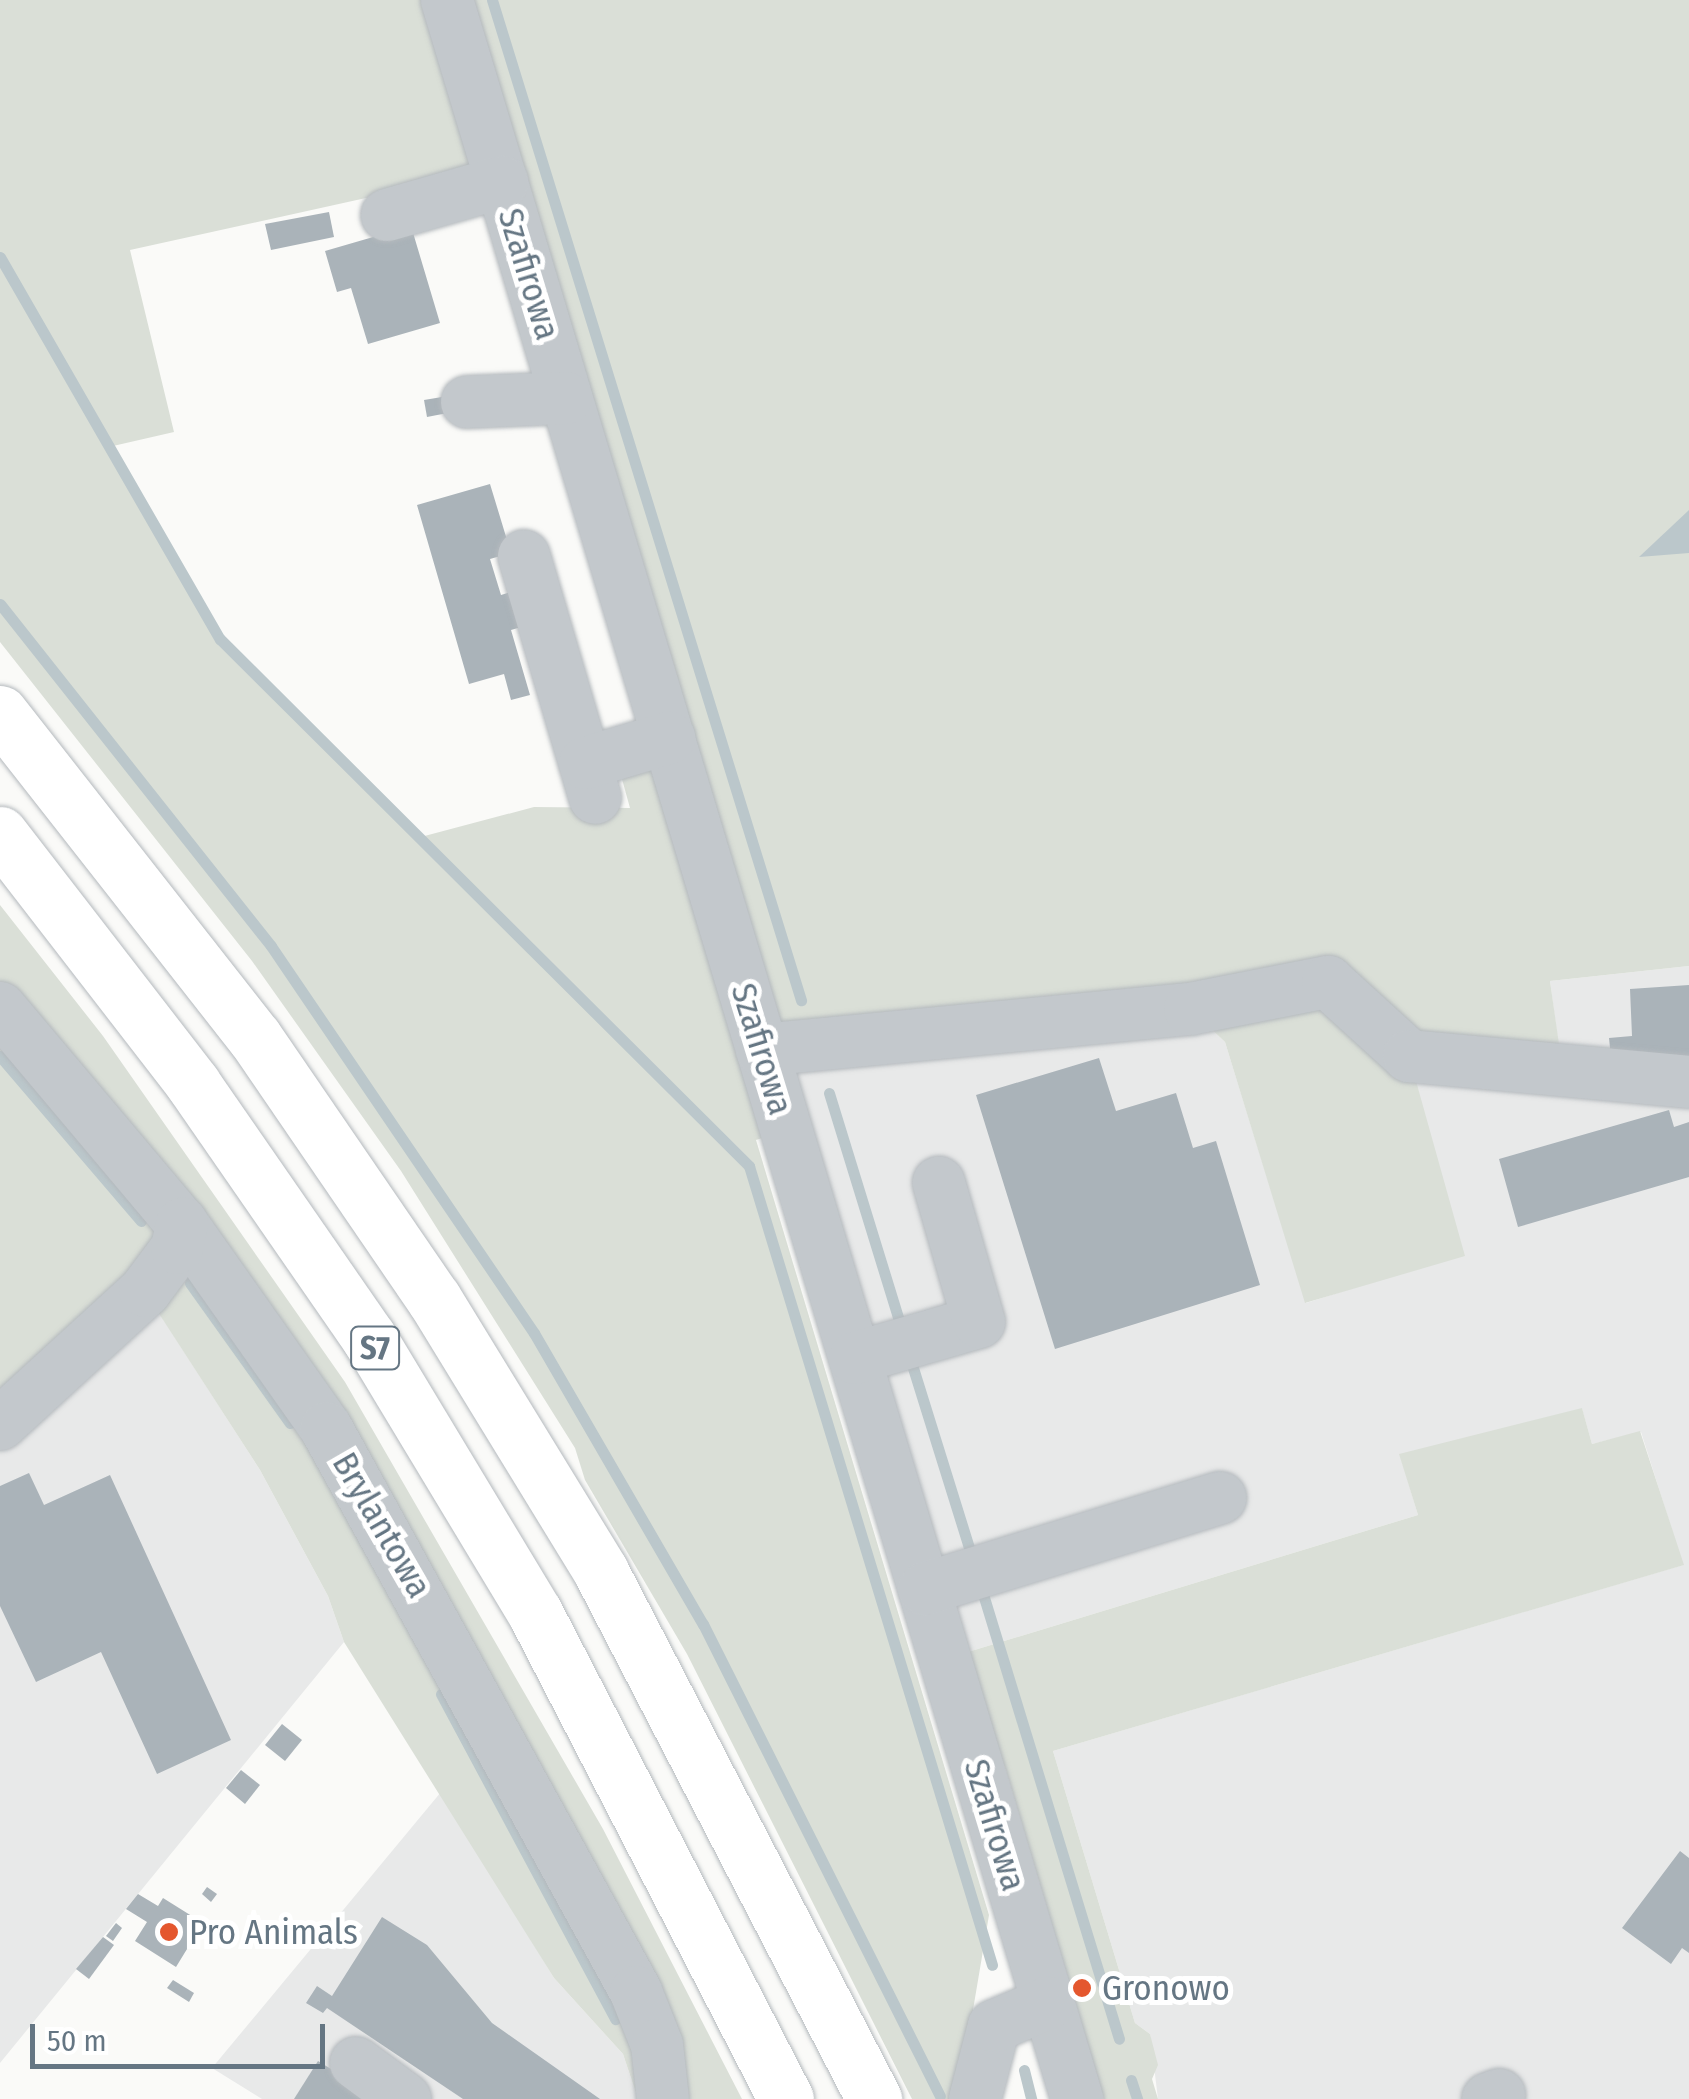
<!DOCTYPE html>
<html>
<head>
<meta charset="utf-8">
<style>
	body { margin:0 }
	#map { position:relative; width:1689px; height:2099px; overflow:hidden; background:#fafaf8; font-family:"Fira Sans Condensed",sans-serif }
	div>[style] { position:absolute }
	.built>* { inset:0; background:#e8e9e9 }
	.green>* { inset:0; background:#dadfd7 }
	.water>* { inset:0; background:#bbc7cb }
	.stream>* { height:11px; margin:-5.5px; padding:0 5.5px; transform-origin:5.5px; border-radius:5.5px; background:#bbc7cb }
	.building>* { inset:0; background:#aab3b9 }
	.roads { filter:drop-shadow(0 0 2px #b4b9bd) drop-shadow(0 0 2px #b4b9bd) }
	.minor>* { height:52px; margin:-26px; padding:0 26px; transform-origin:26px; border-radius:26px; background:#c3c8cc }
	.highway>* { height:55px; margin:-27.5px; padding:0 27.5px; transform-origin:27.5px; border-radius:27.5px; background:#fff }
	.dots>* { width:28px; height:28px; translate:-50% -50%; box-sizing:border-box; border:5px solid #fff; border-radius:50% }
	span { translate:-50% -50%; white-space:nowrap; text-align:center; line-height:1.15; -webkit-text-stroke:10px #fff; paint-order:stroke }
	.shield-label span { padding:2px 8px; background:#fff; border:2px solid; border-radius:8px; -webkit-text-stroke-width:0 }
	.shield-label { font-size:32px; color:#657683; font-weight:700 }
	.street-label { font-size:35px; color:#657683 }
	.poi-label { font-size:35px; color:#657683 }
	.left { translate:0 -50%; text-align:left }
	.scale { position:absolute; left:30px; top:2024px; width:295px; height:45px; box-sizing:border-box; border:5px solid #657683; border-top:0; padding-left:12px; font-size:30px; line-height:35px; white-space:nowrap; color:#657683; -webkit-text-stroke:8px #fff; paint-order:stroke }
</style>
</head>
<body>
<div id="map">
	<div class="built">
		<i style="clip-path:polygon(1689px 966px,1689px 2099px,1158px 2099px,1150px 2034px,1135px 2023px,1053px 1751px,1683px 1565px,1641px 1432px,1592px 1444px,1582px 1409px,1400px 1455px,1418px 1515px,945px 1659px,762px 1050px,1190px 1009px,1225px 1042px,1306px 1303px,1363px 1285px,1409px 1056px,1562px 1071px,1550px 981px)"></i>
		<i style="clip-path:polygon(145px 1291px,260px 1470px,328px 1596px,344px 1642px,0 2063px,0 1424px)"></i>
		<i style="clip-path:polygon(441px 1792px,554px 1978px,623px 2054px,638px 2099px,262px 2099px,212px 2068px)"></i>
	</div>
	<div class="green">
		<i style="clip-path:polygon(evenodd,0 0,1689px 0,1689px 966px,1550px 981px,1563px 1072px,1409px 1056px,1465px 1256px,1305px 1303px,1225px 1042px,1190px 1009px,763px 1050px,787px 1130px,756px 1140px,989px 1915px,958px 2099px,912px 2099px,687px 1654px,585px 1480px,575px 1448px,401px 1171px,252px 961px,0 642px,0 0,497px 169px,670px 745px,617px 761px,630px 808px,534px 807px,417px 838px,220px 639px,113px 446px,174px 432px,130px 250px,497px 169px)"></i>
		<i style="clip-path:polygon(0 905px,103px 1036px,345px 1382px,603px 1829px,742px 2099px,638px 2099px,623px 2054px,554px 1978px,344px 1642px,328px 1596px,260px 1470px,145px 1292px,0 1424px)"></i>
		<i style="clip-path:polygon(1582px 1408px,1592px 1444px,1640px 1431px,1684px 1565px,1053px 1751px,1135px 2023px,1150px 2034px,1158px 2065px,1152px 2079px,1158px 2099px,1104px 2099px,1005px 1767px,945px 1659px,1418px 1515px,1399px 1454px)"></i>
	</div>
	<div class="water">
		<i style="clip-path:polygon(1689px 510px,1689px 553px,1639px 557px)"></i>
	</div>
	<div class="stream">
		<i style="left:492px;top:0;width:1047px;rotate:72.83deg"></i>
		<i style="left:0;top:257px;width:441px;rotate:60.1deg"></i>
		<i style="left:220px;top:639px;width:747px;rotate:44.89deg"></i>
		<i style="left:749px;top:1166px;width:835px;rotate:73.08deg"></i>
		<i style="left:0;top:604px;width:436px;rotate:51.6deg"></i>
		<i style="left:271px;top:946px;width:468px;rotate:55.8deg"></i>
		<i style="left:534px;top:1333px;width:337px;rotate:59.9deg"></i>
		<i style="left:703px;top:1624px;width:528px;rotate:63.34deg"></i>
		<i style="left:0;top:1056px;width:217px;rotate:49.5deg"></i>
		<i style="left:829px;top:1093px;width:251px;rotate:72.9deg"></i>
		<i style="left:190px;top:1283px;width:172px;rotate:54.5deg"></i>
		<i style="left:909px;top:1355px;width:212px;rotate:72.7deg"></i>
		<i style="left:983px;top:1594px;width:465px;rotate:73deg"></i>
		<i style="left:441px;top:1694px;width:369px;rotate:61.8deg"></i>
		<i style="left:1024px;top:2070px;width:30px;rotate:76deg"></i>
		<i style="left:1131px;top:2080px;width:20px;rotate:72deg"></i>
	</div>
	<div class="building">
		<i style="clip-path:polygon(329px 212px,334px 237px,271px 250px,265px 224px)"></i>
		<i style="clip-path:polygon(411px 226px,440px 323px,368px 344px,351px 288px,337px 292px,325px 251px)"></i>
		<i style="clip-path:polygon(460px 394px,463px 410px,427px 417px,424px 400px)"></i>
		<i style="clip-path:polygon(490px 484px,511px 553px,490px 559px,501px 595px,518px 590px,528px 625px,511px 630px,530px 695px,511px 700px,504px 674px,469px 684px,417px 505px)"></i>
		<i style="clip-path:polygon(1689px 985px,1689px 1058px,1611px 1058px,1609px 1038px,1632px 1036px,1630px 989px)"></i>
		<i style="clip-path:polygon(1099px 1058px,1116px 1111px,1176px 1093px,1193px 1148px,1216px 1141px,1260px 1285px,1055px 1349px,976px 1095px)"></i>
		<i style="clip-path:polygon(1669px 1110px,1674px 1127px,1689px 1122px,1689px 1177px,1518px 1227px,1499px 1159px)"></i>
		<i style="clip-path:polygon(29px 1473px,44px 1505px,110px 1475px,231px 1740px,157px 1774px,101px 1652px,36px 1682px,0 1606px,0 1486px)"></i>
		<i style="clip-path:polygon(282px 1724px,302px 1740px,285px 1761px,265px 1745px)"></i>
		<i style="clip-path:polygon(241px 1770px,260px 1785px,245px 1804px,226px 1788px)"></i>
		<i style="clip-path:polygon(1680px 1851px,1689px 1858px,1689px 1953px,1682px 1948px,1671px 1964px,1622px 1928px)"></i>
		<i style="clip-path:polygon(207px 1887px,217px 1894px,211px 1902px,202px 1894px)"></i>
		<i style="clip-path:polygon(138px 1894px,158px 1906px,163px 1898px,203px 1923px,176px 1967px,135px 1941px,147px 1922px,126px 1909px)"></i>
		<i style="clip-path:polygon(382px 1917px,427px 1945px,492px 2023px,600px 2099px,463px 2099px,327px 2008px,323px 2013px,306px 2003px,317px 1986px,332px 1996px)"></i>
		<i style="clip-path:polygon(116px 1923px,122px 1928px,113px 1941px,106px 1936px)"></i>
		<i style="clip-path:polygon(103px 1937px,114px 1945px,89px 1979px,76px 1969px)"></i>
		<i style="clip-path:polygon(173px 1980px,194px 1993px,189px 2002px,167px 1988px)"></i>
		<i style="clip-path:polygon(1085px 1980px,1090px 1999px,1083px 2001px,1077px 1982px)"></i>
		<i style="clip-path:polygon(318px 2061px,370px 2093px,366px 2099px,294px 2099px)"></i>
	</div>
	<div class="roads">
		<div class="minor">
			<i style="left:447px;top:0;width:2192px;rotate:73.29deg"></i>
			<i style="left:387px;top:215px;width:120px;rotate:-16deg"></i>
			<i style="left:467px;top:402px;width:99px;rotate:-2.3deg"></i>
			<i style="left:524px;top:556px;width:252px;rotate:73.6deg"></i>
			<i style="left:585px;top:763px;width:88px;rotate:-16.6deg"></i>
			<i style="left:0;top:1008px;width:282px;rotate:49.9deg"></i>
			<i style="left:182px;top:1224px;width:250px;rotate:54.8deg"></i>
			<i style="left:326px;top:1428px;width:644px;rotate:61.2deg"></i>
			<i style="left:636px;top:1992px;width:57px;rotate:68.4deg"></i>
			<i style="left:657px;top:2045px;width:54px;rotate:83.7deg"></i>
			<i style="left:762px;top:1050px;width:430px;rotate:-5.5deg"></i>
			<i style="left:1190px;top:1009px;width:141px;rotate:-11.1deg"></i>
			<i style="left:1328px;top:982px;width:110px;rotate:42.4deg"></i>
			<i style="left:1409px;top:1056px;width:281px;rotate:5.3deg"></i>
			<i style="left:855px;top:1358px;width:129px;rotate:-16.2deg"></i>
			<i style="left:979px;top:1322px;width:145px;rotate:-106.1deg"></i>
			<i style="left:0;top:1424px;width:197px;rotate:-42.5deg"></i>
			<i style="left:145px;top:1291px;width:54px;rotate:-53.3deg"></i>
			<i style="left:177px;top:1248px;width:25px;rotate:-78deg"></i>
			<i style="left:924px;top:1589px;width:310px;rotate:-17.1deg"></i>
			<i style="left:356px;top:2063px;width:61px;rotate:36.3deg"></i>
			<i style="left:975px;top:2099px;width:75px;rotate:-75.4deg"></i>
			<i style="left:994px;top:2026px;width:59px;rotate:-23.1deg"></i>
			<i style="left:1488px;top:2099px;width:12px;rotate:-20deg"></i>
		</div>
		<div class="highway">
			<i style="left:0;top:713px;width:413px;rotate:51.9deg"></i>
			<i style="left:255px;top:1038px;width:316px;rotate:55.6deg"></i>
			<i style="left:434px;top:1299px;width:320px;rotate:58.5deg"></i>
			<i style="left:601px;top:1572px;width:594px;rotate:62.61deg"></i>
			<i style="left:0;top:834px;width:316px;rotate:52.3deg"></i>
			<i style="left:193px;top:1084px;width:309px;rotate:55.3deg"></i>
			<i style="left:369px;top:1338px;width:321px;rotate:58.9deg"></i>
			<i style="left:535px;top:1613px;width:547px;rotate:62.69deg"></i>
		</div>
	</div>
	<div class="dots">
		<i style="left:169px;top:1932px;background:#e4572e"></i>
		<i style="left:1082px;top:1988px;background:#e4572e"></i>
	</div>
	<div class="shield-label">
		<span style="left:375px;top:1348px">S7</span>
	</div>
	<div class="street-label">
		<span style="left:529px;top:274px;rotate:73deg">Szafirowa</span>
		<span style="left:762px;top:1049px;rotate:73deg">Szafirowa</span>
		<span style="left:382px;top:1525px;rotate:60deg">Brylantowa</span>
		<span style="left:995px;top:1825px;rotate:73deg">Szafirowa</span>
	</div>
	<div class="poi-label">
		<span class="left" style="left:189px;top:1932px">Pro Animals</span>
		<span class="left" style="left:1102px;top:1988px">Gronowo</span>
	</div>
	<div class="scale">50 m</div>
</div>
</body>
</html>
